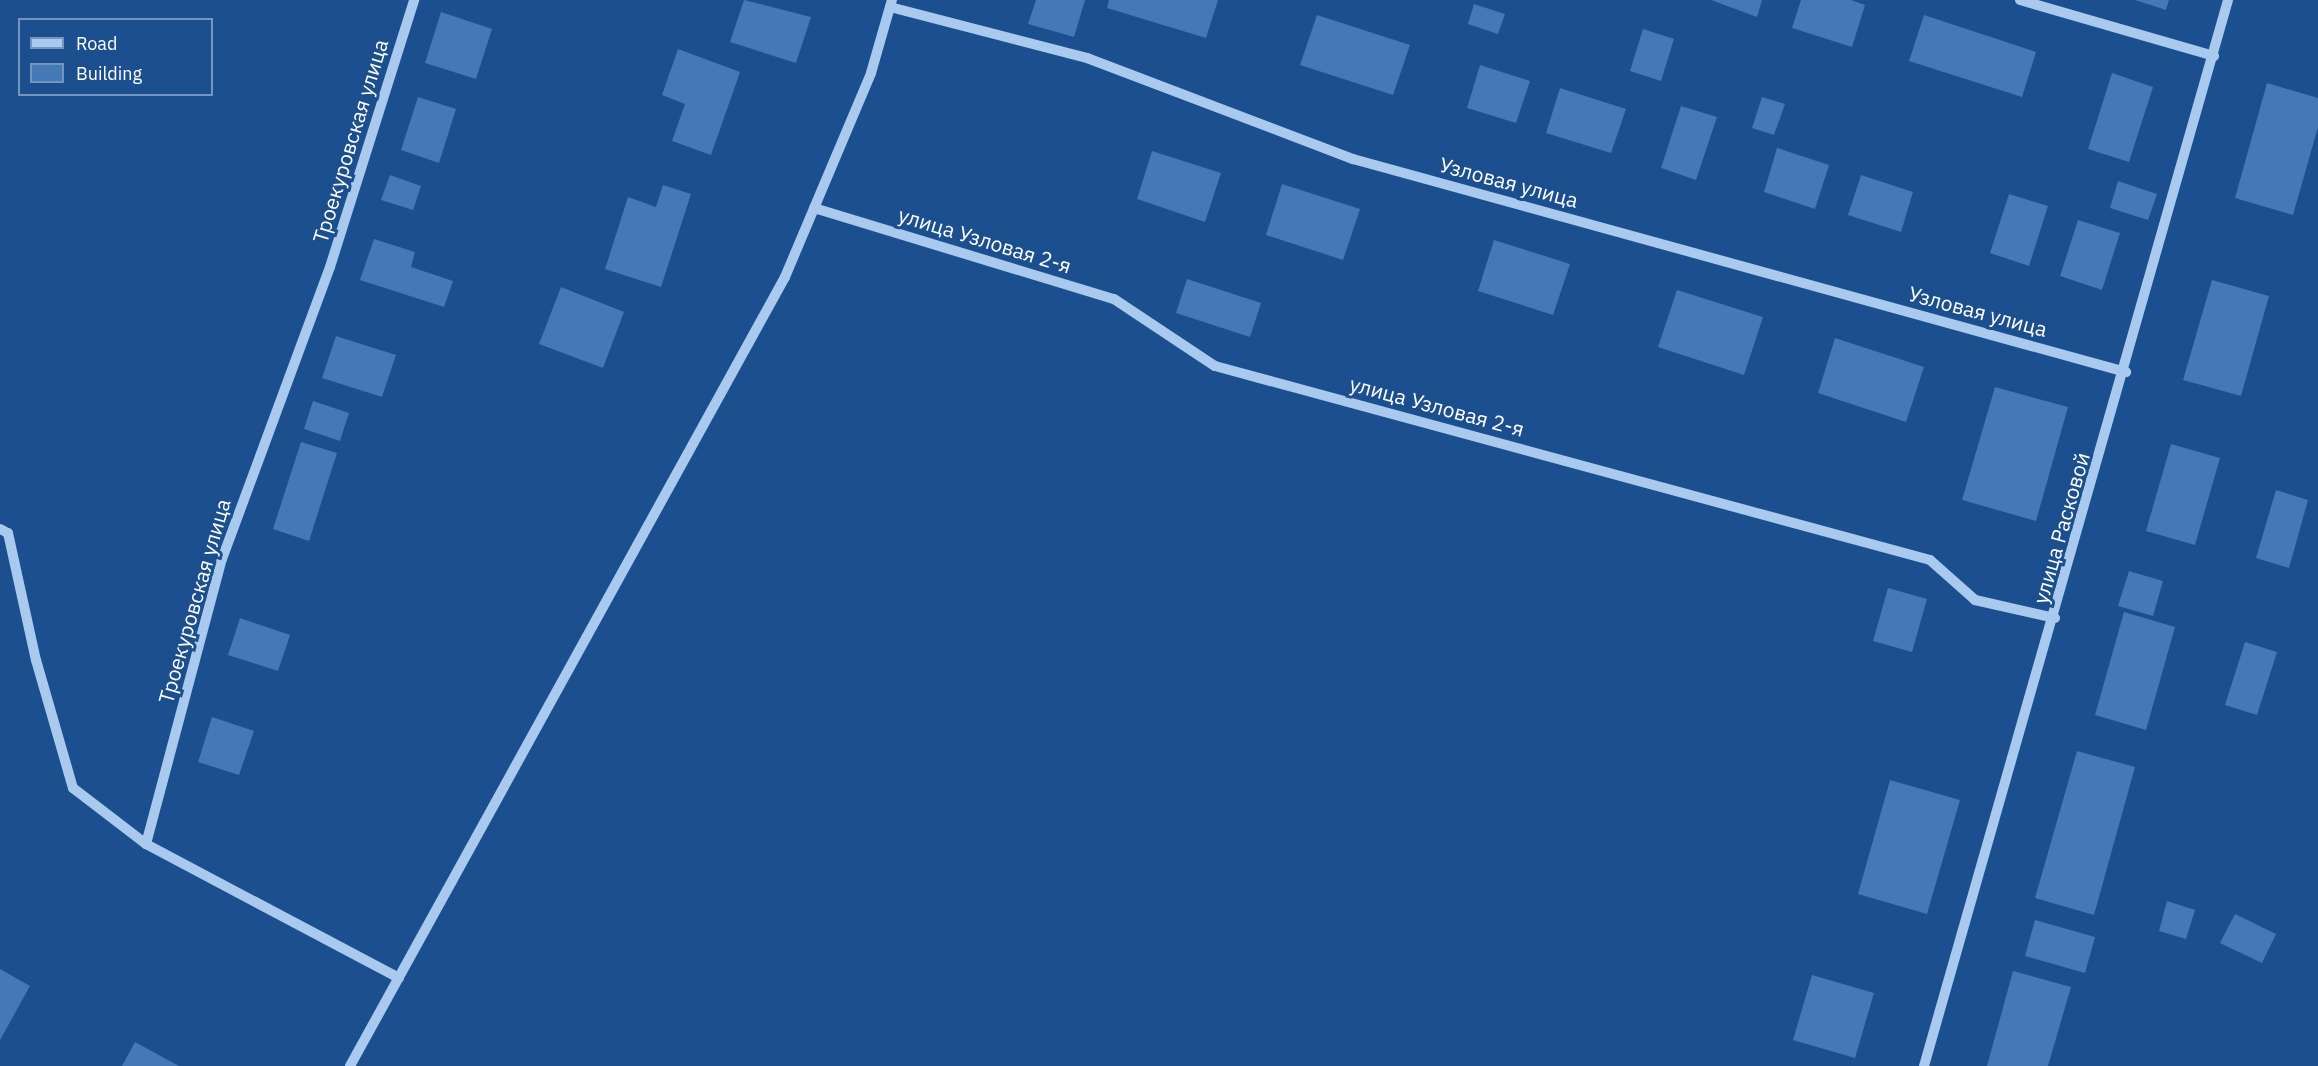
<!DOCTYPE html>
<html>
<head>
<meta charset="utf-8">
<style>
	body { margin:0 }
	#map { position:relative; width:2318px; height:1066px; overflow:hidden; background:#1b4f8f; font-family:"IBM Plex Sans",sans-serif }
	div>[style] { position:absolute }
	.building>* { inset:0; background:#4478b7 }
	.minor>* { height:10px; margin:-5px; padding:0 5px; transform-origin:5px; border-radius:5px; background:#a9c9ee }
	span { translate:-50% -50%; white-space:nowrap; text-align:center; line-height:1.15; -webkit-text-stroke:6px #1b4f8f; paint-order:stroke }
	.street-label { font-size:21px; color:#fff }
	.legend { position:absolute; left:18px; top:18px; width:195px; height:78px; box-sizing:border-box; background:#1b4f8f; border:2px solid #7695bc; margin:0; padding:8px 10px; list-style:none; font-size:18px; color:#fff }
	.legend li { display:flex; align-items:center; gap:12px; height:30px }
	.legend b { width:30px; border:2px solid #7695bc }
</style>
</head>
<body>
<div id="map">
	<div class="building">
		<i style="clip-path:polygon(744px 0,811px 17px,796px 63px,730px 42px)"></i>
		<i style="clip-path:polygon(1036px 0,1085px 0,1074px 37px,1028px 24px)"></i>
		<i style="clip-path:polygon(1109px 0,1218px 0,1206px 38px,1107px 8px)"></i>
		<i style="clip-path:polygon(1711px 0,1762px 0,1757px 17px)"></i>
		<i style="clip-path:polygon(1801px 0,1851px 0,1865px 5px,1852px 47px,1792px 28px)"></i>
		<i style="clip-path:polygon(2135px 0,2169px 0,2166px 10px)"></i>
		<i style="clip-path:polygon(1474px 4px,1505px 14px,1498px 34px,1468px 24px)"></i>
		<i style="clip-path:polygon(441px 12px,492px 29px,476px 79px,425px 63px)"></i>
		<i style="clip-path:polygon(1317px 15px,1410px 45px,1393px 95px,1300px 65px)"></i>
		<i style="clip-path:polygon(1924px 15px,2036px 52px,2022px 97px,1909px 61px)"></i>
		<i style="clip-path:polygon(1643px 29px,1674px 39px,1661px 81px,1630px 71px)"></i>
		<i style="clip-path:polygon(678px 49px,740px 72px,711px 155px,672px 141px,685px 104px,662px 95px)"></i>
		<i style="clip-path:polygon(1480px 65px,1530px 81px,1516px 123px,1467px 108px)"></i>
		<i style="clip-path:polygon(2112px 73px,2153px 87px,2129px 162px,2088px 149px)"></i>
		<i style="clip-path:polygon(2267px 83px,2318px 98px,2318px 127px,2293px 215px,2235px 198px)"></i>
		<i style="clip-path:polygon(1560px 88px,1626px 109px,1611px 153px,1546px 133px)"></i>
		<i style="clip-path:polygon(418px 97px,456px 109px,439px 163px,401px 150px)"></i>
		<i style="clip-path:polygon(1762px 97px,1785px 104px,1774px 135px,1752px 128px)"></i>
		<i style="clip-path:polygon(1681px 106px,1717px 117px,1696px 180px,1661px 168px)"></i>
		<i style="clip-path:polygon(1777px 148px,1829px 165px,1815px 209px,1764px 192px)"></i>
		<i style="clip-path:polygon(1152px 151px,1221px 173px,1205px 222px,1137px 199px)"></i>
		<i style="clip-path:polygon(390px 175px,421px 186px,413px 210px,381px 200px)"></i>
		<i style="clip-path:polygon(1861px 175px,1913px 192px,1901px 232px,1848px 215px)"></i>
		<i style="clip-path:polygon(2118px 181px,2157px 194px,2148px 220px,2110px 208px)"></i>
		<i style="clip-path:polygon(1282px 184px,1360px 209px,1343px 260px,1266px 235px)"></i>
		<i style="clip-path:polygon(663px 185px,691px 194px,661px 287px,605px 269px,628px 197px,656px 207px)"></i>
		<i style="clip-path:polygon(2009px 194px,2048px 206px,2029px 266px,1990px 253px)"></i>
		<i style="clip-path:polygon(2078px 220px,2120px 233px,2102px 290px,2060px 276px)"></i>
		<i style="clip-path:polygon(374px 239px,415px 252px,411px 267px,453px 281px,444px 307px,360px 280px)"></i>
		<i style="clip-path:polygon(1494px 240px,1570px 264px,1553px 315px,1478px 291px)"></i>
		<i style="clip-path:polygon(1187px 279px,1261px 303px,1250px 337px,1176px 313px)"></i>
		<i style="clip-path:polygon(2212px 280px,2269px 296px,2241px 396px,2183px 380px)"></i>
		<i style="clip-path:polygon(561px 287px,624px 312px,603px 368px,539px 344px)"></i>
		<i style="clip-path:polygon(1677px 290px,1763px 317px,1744px 375px,1658px 347px)"></i>
		<i style="clip-path:polygon(336px 336px,396px 355px,382px 397px,322px 378px)"></i>
		<i style="clip-path:polygon(1835px 338px,1924px 367px,1906px 422px,1818px 393px)"></i>
		<i style="clip-path:polygon(1995px 387px,2068px 407px,2036px 521px,1962px 500px)"></i>
		<i style="clip-path:polygon(313px 401px,349px 413px,340px 441px,304px 429px)"></i>
		<i style="clip-path:polygon(301px 442px,337px 453px,309px 541px,273px 529px)"></i>
		<i style="clip-path:polygon(2171px 444px,2220px 458px,2195px 545px,2146px 531px)"></i>
		<i style="clip-path:polygon(2276px 490px,2308px 500px,2289px 568px,2256px 558px)"></i>
		<i style="clip-path:polygon(2129px 571px,2163px 581px,2153px 616px,2118px 606px)"></i>
		<i style="clip-path:polygon(1888px 588px,1927px 599px,1912px 652px,1873px 641px)"></i>
		<i style="clip-path:polygon(2124px 612px,2175px 627px,2146px 730px,2095px 715px)"></i>
		<i style="clip-path:polygon(240px 618px,290px 635px,278px 671px,228px 655px)"></i>
		<i style="clip-path:polygon(2245px 642px,2277px 652px,2257px 715px,2225px 705px)"></i>
		<i style="clip-path:polygon(212px 717px,254px 731px,239px 775px,198px 762px)"></i>
		<i style="clip-path:polygon(2077px 751px,2135px 767px,2094px 915px,2035px 898px)"></i>
		<i style="clip-path:polygon(1890px 780px,1960px 800px,1927px 914px,1858px 894px)"></i>
		<i style="clip-path:polygon(2167px 901px,2195px 910px,2186px 939px,2159px 931px)"></i>
		<i style="clip-path:polygon(2235px 914px,2276px 934px,2262px 963px,2220px 943px)"></i>
		<i style="clip-path:polygon(2035px 920px,2095px 937px,2085px 973px,2025px 956px)"></i>
		<i style="clip-path:polygon(0 969px,30px 986px,0 1040px)"></i>
		<i style="clip-path:polygon(2013px 971px,2071px 987px,2048px 1066px,1987px 1066px)"></i>
		<i style="clip-path:polygon(1812px 975px,1874px 993px,1855px 1058px,1793px 1040px)"></i>
		<i style="clip-path:polygon(135px 1042px,179px 1066px,122px 1066px)"></i>
	</div>
	<div class="minor">
		<i style="left:2020px;top:0;width:202px;rotate:16.1deg"></i>
		<i style="left:890px;top:7px;width:203px;rotate:14.5deg"></i>
		<i style="left:1087px;top:58px;width:285px;rotate:20.8deg"></i>
		<i style="left:1353px;top:159px;width:802px;rotate:15.41deg"></i>
		<i style="left:814px;top:208px;width:313px;rotate:16.9deg"></i>
		<i style="left:1114px;top:299px;width:121px;rotate:33.6deg"></i>
		<i style="left:1215px;top:366px;width:741px;rotate:15.18deg"></i>
		<i style="left:1930px;top:560px;width:60px;rotate:41.6deg"></i>
		<i style="left:1975px;top:600px;width:82px;rotate:12.7deg"></i>
		<i style="left:0;top:529px;width:9px;rotate:27deg"></i>
		<i style="left:8px;top:533px;width:130px;rotate:77.6deg"></i>
		<i style="left:36px;top:660px;width:133px;rotate:73.9deg"></i>
		<i style="left:73px;top:788px;width:92px;rotate:37.5deg"></i>
		<i style="left:399px;top:978px;width:286px;rotate:-152.1deg"></i>
		<i style="left:146px;top:844px;width:295px;rotate:-75.1deg"></i>
		<i style="left:222px;top:559px;width:311px;rotate:-69.7deg"></i>
		<i style="left:330px;top:267px;width:280px;rotate:-72.5deg"></i>
		<i style="left:350px;top:1066px;width:901px;rotate:-61.13deg"></i>
		<i style="left:785px;top:277px;width:221px;rotate:-67.1deg"></i>
		<i style="left:871px;top:73px;width:76px;rotate:-74deg"></i>
		<i style="left:1924px;top:1066px;width:1108px;rotate:-74.08deg"></i>
	</div>
	<div class="street-label">
		<span style="left:350px;top:141px;rotate:-73deg">Троекуровская улица</span>
		<span style="left:1509px;top:182px;rotate:15deg">Узловая улица</span>
		<span style="left:985px;top:240px;rotate:17deg">улица Узловая 2-я</span>
		<span style="left:1978px;top:311px;rotate:15deg">Узловая улица</span>
		<span style="left:1437px;top:406px;rotate:15deg">улица Узловая 2-я</span>
		<span style="left:2061px;top:528px;rotate:-74deg">улица Расковой</span>
		<span style="left:194px;top:601px;rotate:-74deg">Троекуровская улица</span>
	</div>
	<ul class="legend">
	<li><b style="height:8px;background:#a9c9ee"></b>Road</li>
	<li><b style="height:16px;background:#4478b7"></b>Building</li>
	</ul>
</div>
</body>
</html>
